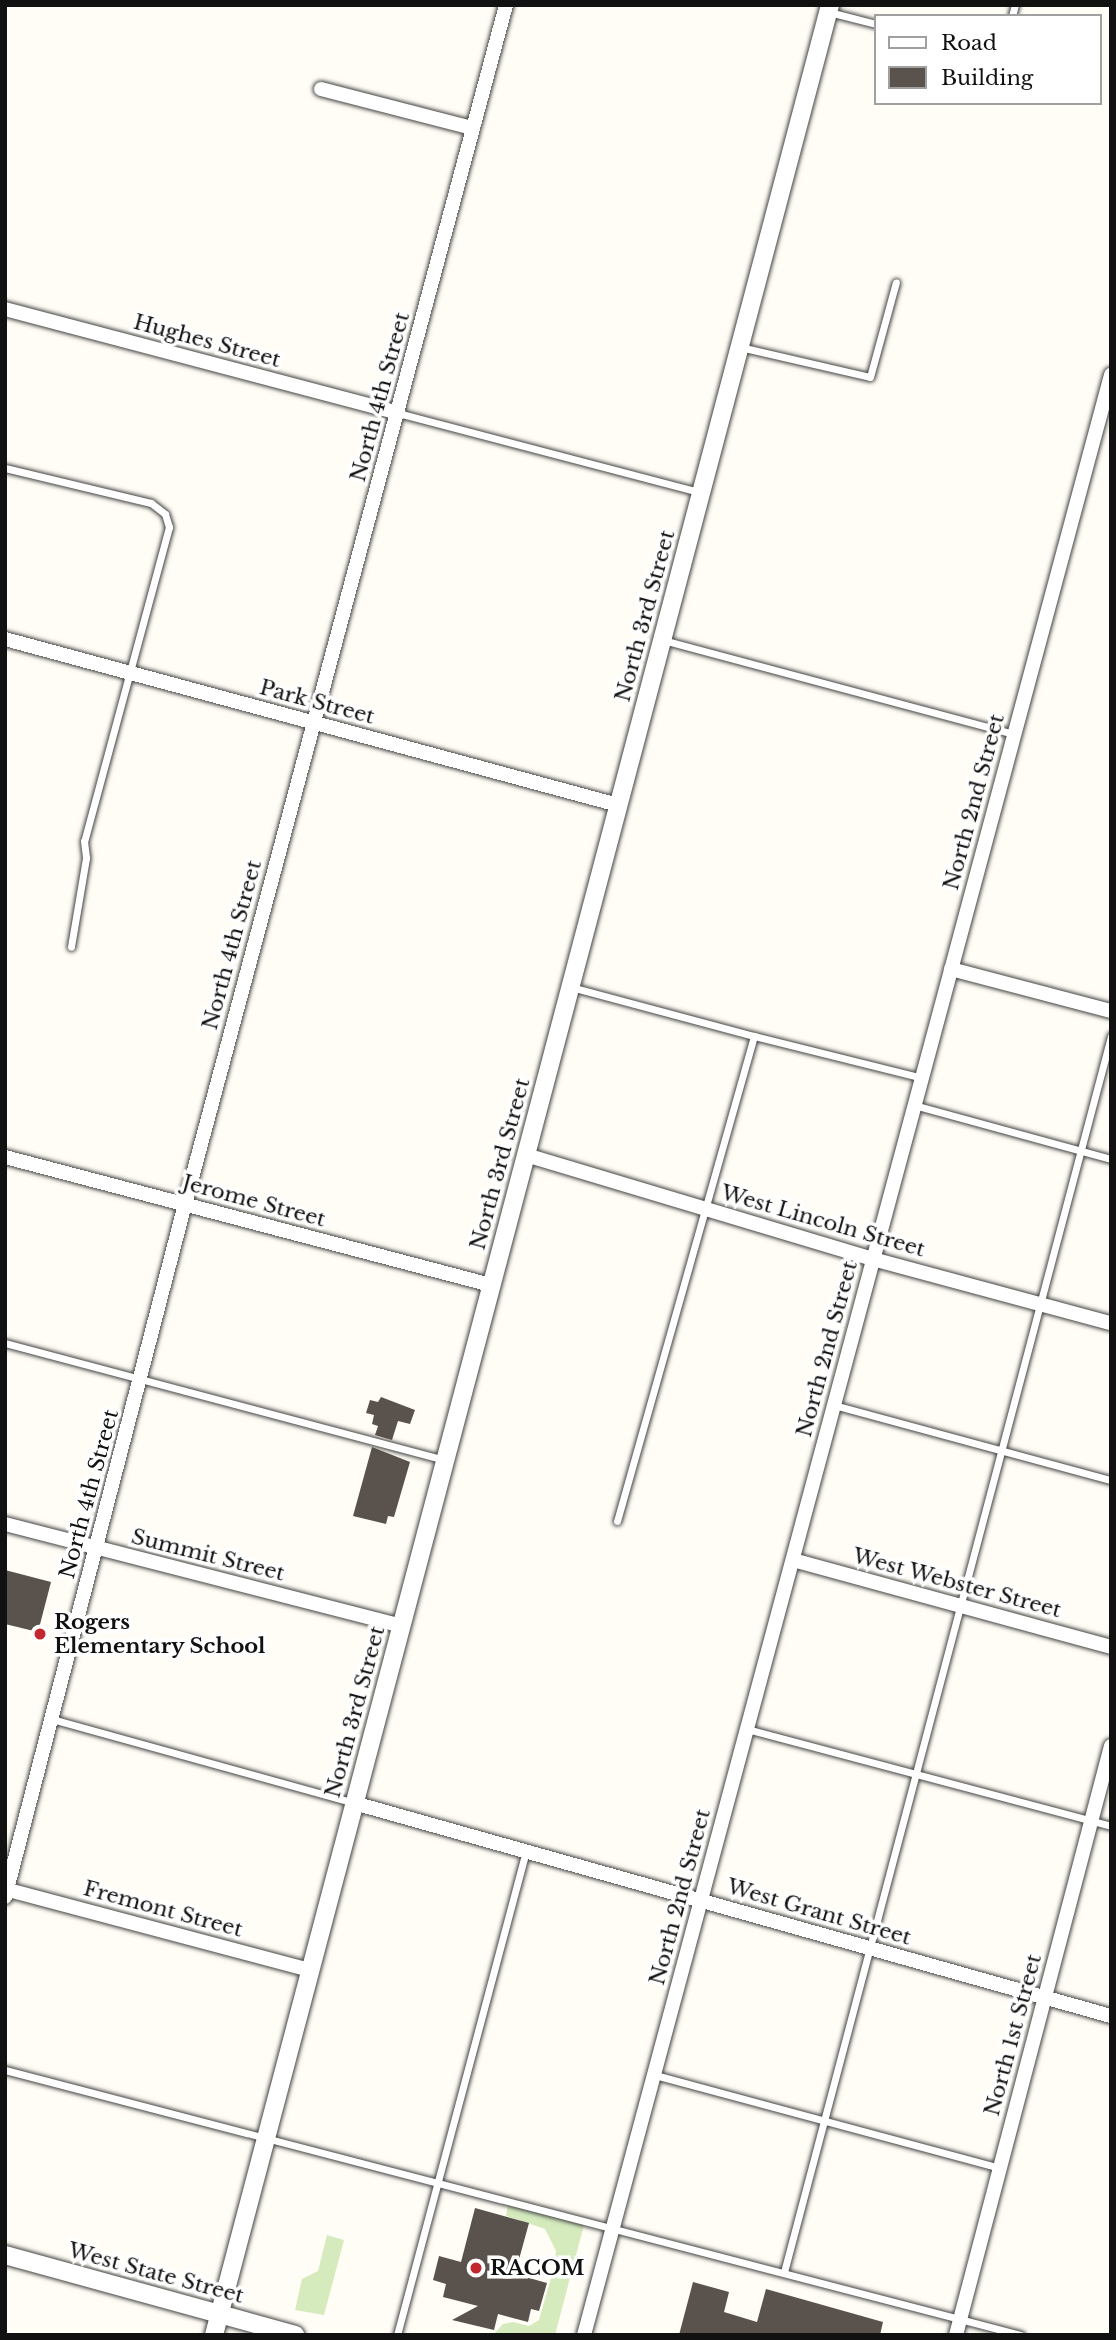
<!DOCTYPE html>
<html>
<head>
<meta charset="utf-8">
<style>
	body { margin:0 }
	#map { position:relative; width:1116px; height:2340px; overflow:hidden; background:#fffdf5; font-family:"Libre Baskerville",serif }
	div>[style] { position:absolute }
	.green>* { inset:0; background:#d5ebbd }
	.building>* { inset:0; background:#5a524d }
	.roads { filter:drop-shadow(0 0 2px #444) drop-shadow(0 0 2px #444) }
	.service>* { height:7px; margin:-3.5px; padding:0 3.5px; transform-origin:3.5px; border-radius:3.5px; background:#fff }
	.minor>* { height:14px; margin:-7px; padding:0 7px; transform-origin:7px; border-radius:7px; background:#fff }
	.tertiary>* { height:18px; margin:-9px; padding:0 9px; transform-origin:9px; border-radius:9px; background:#fff }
	.dots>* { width:19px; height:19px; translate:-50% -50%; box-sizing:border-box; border:4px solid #fff; border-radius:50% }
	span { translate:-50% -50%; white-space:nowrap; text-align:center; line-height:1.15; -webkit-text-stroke:7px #fff; paint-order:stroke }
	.street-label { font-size:21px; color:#111 }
	.poi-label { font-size:21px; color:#111; font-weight:700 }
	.left { translate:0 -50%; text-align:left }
	.frame { position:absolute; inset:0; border:7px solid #111; pointer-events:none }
	.legend { position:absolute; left:874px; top:14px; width:228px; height:91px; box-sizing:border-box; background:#fff; border:2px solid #a0a0a0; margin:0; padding:9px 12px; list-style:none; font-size:21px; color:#111 }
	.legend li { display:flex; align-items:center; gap:14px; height:35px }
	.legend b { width:35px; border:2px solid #a0a0a0 }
</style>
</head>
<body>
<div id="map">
	<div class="green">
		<i style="clip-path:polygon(508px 2205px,584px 2225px,555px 2335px,493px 2335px,503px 2324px,513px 2322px,529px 2326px,539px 2320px,555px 2264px,556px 2251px,545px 2229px,506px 2216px)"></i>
		<i style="clip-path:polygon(327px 2235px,344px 2240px,324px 2315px,295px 2310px,302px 2279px,318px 2271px)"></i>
	</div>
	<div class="building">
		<i style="clip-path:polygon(381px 1397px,415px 1410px,410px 1424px,398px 1421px,392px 1440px,375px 1435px,378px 1426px,372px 1424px,374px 1415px,366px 1413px,370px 1400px,378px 1402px)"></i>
		<i style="clip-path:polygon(372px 1447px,410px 1462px,394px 1517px,388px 1516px,386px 1524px,353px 1516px)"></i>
		<i style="clip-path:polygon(5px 1570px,51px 1582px,38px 1632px,5px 1624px)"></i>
		<i style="clip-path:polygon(475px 2208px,529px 2223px,515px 2274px,547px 2283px,539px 2311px,531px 2309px,528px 2322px,498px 2314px,494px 2330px,452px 2320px,478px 2306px,443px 2297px,446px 2284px,433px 2280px,439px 2256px,461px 2262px)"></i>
		<i style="clip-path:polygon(693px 2282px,729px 2292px,724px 2312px,757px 2322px,766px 2289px,883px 2322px,880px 2335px,679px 2335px)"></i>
	</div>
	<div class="roads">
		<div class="service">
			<i style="left:829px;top:12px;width:49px;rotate:14.3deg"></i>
			<i style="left:1012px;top:16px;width:11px;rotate:-75deg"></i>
			<i style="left:740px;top:347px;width:133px;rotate:13deg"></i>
			<i style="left:870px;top:377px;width:98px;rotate:-74.7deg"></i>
			<i style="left:398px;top:413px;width:312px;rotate:14.7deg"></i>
			<i style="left:5px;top:468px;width:150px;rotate:13.5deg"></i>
			<i style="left:151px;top:503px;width:18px;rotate:38deg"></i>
			<i style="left:165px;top:514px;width:14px;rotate:73deg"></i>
			<i style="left:169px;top:527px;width:325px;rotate:105.1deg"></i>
			<i style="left:84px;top:841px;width:17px;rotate:83deg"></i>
			<i style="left:86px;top:858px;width:90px;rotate:99.6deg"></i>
			<i style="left:663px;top:640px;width:363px;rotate:15deg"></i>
			<i style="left:571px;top:987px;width:189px;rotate:15deg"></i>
			<i style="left:754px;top:1036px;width:504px;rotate:105.77deg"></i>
			<i style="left:754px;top:1036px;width:173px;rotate:14deg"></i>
			<i style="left:914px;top:1105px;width:204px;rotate:15.3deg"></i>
			<i style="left:5px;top:1343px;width:455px;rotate:14.9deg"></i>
			<i style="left:834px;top:1405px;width:287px;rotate:15.2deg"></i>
			<i style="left:52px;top:1719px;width:313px;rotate:15.5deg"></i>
			<i style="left:747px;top:1729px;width:377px;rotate:14.9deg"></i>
			<i style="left:5px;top:2070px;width:1050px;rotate:14.62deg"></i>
			<i style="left:655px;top:2075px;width:356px;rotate:15.1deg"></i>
			<i style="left:784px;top:2272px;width:1279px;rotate:-75.18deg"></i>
			<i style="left:397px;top:2335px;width:501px;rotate:-75.08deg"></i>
		</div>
		<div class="minor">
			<i style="left:321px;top:89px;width:156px;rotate:14.5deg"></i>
			<i style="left:5px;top:309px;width:407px;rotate:14.8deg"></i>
			<i style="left:5px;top:639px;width:635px;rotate:15.15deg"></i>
			<i style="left:951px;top:969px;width:165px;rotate:14.7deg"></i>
			<i style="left:526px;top:1155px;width:362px;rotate:16.7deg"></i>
			<i style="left:873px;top:1259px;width:246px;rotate:15.1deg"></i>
			<i style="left:5px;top:1157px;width:503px;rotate:14.76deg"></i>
			<i style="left:5px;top:1524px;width:409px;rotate:14.4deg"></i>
			<i style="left:793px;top:1560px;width:330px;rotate:15.3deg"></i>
			<i style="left:354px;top:1803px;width:786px;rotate:15.72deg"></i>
			<i style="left:5px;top:1889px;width:316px;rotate:14.9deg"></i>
			<i style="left:5px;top:1897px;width:716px;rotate:-75.44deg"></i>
			<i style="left:185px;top:1204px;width:1241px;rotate:-75.01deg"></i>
			<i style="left:584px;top:2335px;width:2030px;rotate:-74.95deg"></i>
			<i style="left:956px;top:2335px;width:609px;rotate:-75.26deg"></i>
		</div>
		<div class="tertiary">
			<i style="left:5px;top:2255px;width:301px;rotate:15.4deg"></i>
			<i style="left:214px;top:2335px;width:2410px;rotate:-75.19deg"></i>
		</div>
	</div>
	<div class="dots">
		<i style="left:40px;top:1634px;background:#c4262e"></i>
		<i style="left:476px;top:2268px;background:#c4262e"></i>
	</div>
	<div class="street-label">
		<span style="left:207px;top:341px;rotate:15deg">Hughes Street</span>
		<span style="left:380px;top:397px;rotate:-75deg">North 4th Street</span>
		<span style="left:645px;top:616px;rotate:-75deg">North 3rd Street</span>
		<span style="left:317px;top:702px;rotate:15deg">Park Street</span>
		<span style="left:974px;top:802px;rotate:-75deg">North 2nd Street</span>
		<span style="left:232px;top:945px;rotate:-75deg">North 4th Street</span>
		<span style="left:500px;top:1164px;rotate:-75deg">North 3rd Street</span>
		<span style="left:254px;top:1201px;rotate:15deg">Jerome Street</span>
		<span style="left:823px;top:1221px;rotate:16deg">West Lincoln Street</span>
		<span style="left:827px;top:1349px;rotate:-75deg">North 2nd Street</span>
		<span style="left:89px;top:1494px;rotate:-75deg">North 4th Street</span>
		<span style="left:208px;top:1555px;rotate:14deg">Summit Street</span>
		<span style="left:957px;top:1583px;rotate:15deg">West Webster Street</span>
		<span style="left:355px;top:1712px;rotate:-75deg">North 3rd Street</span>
		<span style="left:680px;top:1897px;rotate:-75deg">North 2nd Street</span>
		<span style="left:163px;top:1909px;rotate:15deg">Fremont Street</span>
		<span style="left:819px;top:1912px;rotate:16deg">West Grant Street</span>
		<span style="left:1013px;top:2035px;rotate:-75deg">North 1st Street</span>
		<span style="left:156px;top:2273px;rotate:15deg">West State Street</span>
	</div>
	<div class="poi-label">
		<span class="left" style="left:54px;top:1634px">Rogers<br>Elementary School</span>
		<span class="left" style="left:490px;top:2268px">RACOM</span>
	</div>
	<div class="frame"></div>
	<ul class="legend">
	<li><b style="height:9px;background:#fff"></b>Road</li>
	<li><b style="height:19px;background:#5a524d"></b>Building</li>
	</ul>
</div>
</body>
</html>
